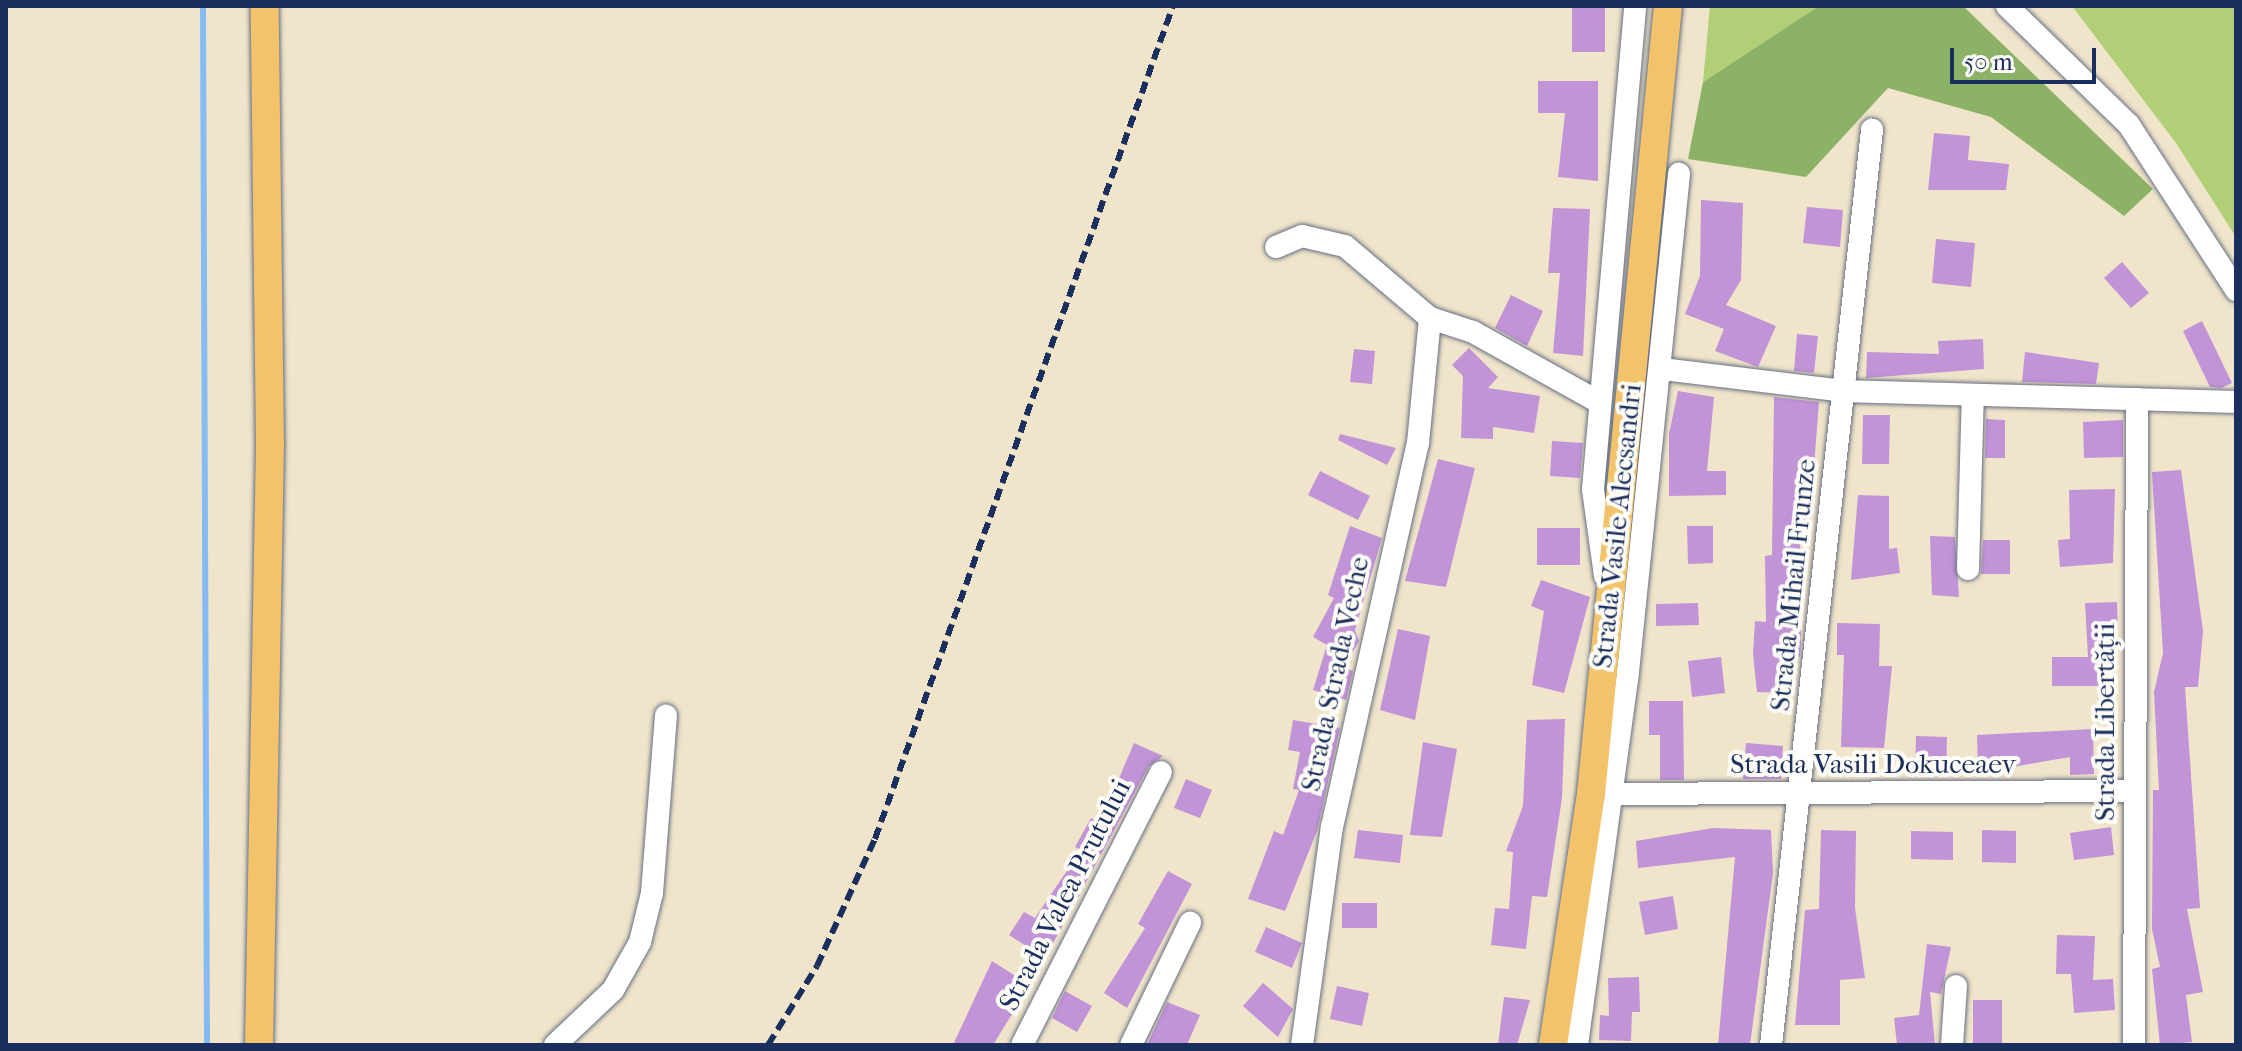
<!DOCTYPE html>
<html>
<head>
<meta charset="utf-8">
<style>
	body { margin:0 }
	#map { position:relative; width:2242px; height:1051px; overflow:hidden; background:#f0e5ca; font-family:"IM FELL French Canon",serif }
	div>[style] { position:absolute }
	.green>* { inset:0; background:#b1cf76 }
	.forest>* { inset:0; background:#8cb267 }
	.stream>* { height:6px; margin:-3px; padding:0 3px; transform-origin:3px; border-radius:3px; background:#86baf4 }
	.building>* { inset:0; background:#c193d7 }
	.roads { filter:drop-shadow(0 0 2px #666f84) drop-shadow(0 0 2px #666f84) }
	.minor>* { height:22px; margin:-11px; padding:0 11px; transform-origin:11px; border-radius:11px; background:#fff }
	.major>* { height:28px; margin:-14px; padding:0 14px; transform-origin:14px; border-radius:14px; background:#f2c36a }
	.rail>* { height:6px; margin-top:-3px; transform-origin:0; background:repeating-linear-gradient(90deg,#1b2f5e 0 12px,transparent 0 18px) }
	span { translate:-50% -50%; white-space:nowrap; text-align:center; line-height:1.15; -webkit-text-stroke:8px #fdfcf7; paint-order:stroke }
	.street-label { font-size:28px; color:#1b2f5e }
	.frame { position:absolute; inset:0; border:8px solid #1b2f5e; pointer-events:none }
	.scale { position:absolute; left:1950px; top:48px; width:146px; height:36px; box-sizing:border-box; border:4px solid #1b2f5e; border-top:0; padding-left:10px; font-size:24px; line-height:28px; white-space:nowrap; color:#1b2f5e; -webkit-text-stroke:6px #fdfcf7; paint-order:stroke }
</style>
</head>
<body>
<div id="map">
	<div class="green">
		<i style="clip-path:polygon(1710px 6px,1819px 6px,1703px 82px)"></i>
		<i style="clip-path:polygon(2072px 6px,2236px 6px,2236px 237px,2176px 143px)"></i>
	</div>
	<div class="forest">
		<i style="clip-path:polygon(1819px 6px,1963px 6px,2153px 189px,2124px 216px,1991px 117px,1888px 88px,1806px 177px,1688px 159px,1703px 82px)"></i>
	</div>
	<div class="stream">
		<i style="left:203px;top:6px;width:1039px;rotate:89.78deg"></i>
	</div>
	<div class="building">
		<i style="clip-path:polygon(1572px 6px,1605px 6px,1605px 52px,1572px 52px)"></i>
		<i style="clip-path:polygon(1538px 81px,1598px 81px,1598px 181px,1558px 177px,1565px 113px,1538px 113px)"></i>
		<i style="clip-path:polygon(1934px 133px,1970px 136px,1968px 160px,2009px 164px,2006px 190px,1928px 190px)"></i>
		<i style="clip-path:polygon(1701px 200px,1743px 203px,1741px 280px,1726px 305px,1776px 326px,1758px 367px,1715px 351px,1724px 329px,1685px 314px,1700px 276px)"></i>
		<i style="clip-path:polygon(1807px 207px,1843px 210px,1840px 247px,1803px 243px)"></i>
		<i style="clip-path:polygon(1553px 208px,1590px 209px,1583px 356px,1553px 353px,1560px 273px,1548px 273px)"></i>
		<i style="clip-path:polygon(1936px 239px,1975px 243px,1971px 287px,1932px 283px)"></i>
		<i style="clip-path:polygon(2122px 262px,2149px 293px,2131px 308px,2104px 278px)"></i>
		<i style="clip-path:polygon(1511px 295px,1543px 311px,1527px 346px,1495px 328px)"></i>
		<i style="clip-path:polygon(2202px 321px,2232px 383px,2221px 388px,2210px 387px,2183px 331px)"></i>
		<i style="clip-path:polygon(1797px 334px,1818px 336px,1814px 373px,1794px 371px)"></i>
		<i style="clip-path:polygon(1983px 339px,1984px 369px,1866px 378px,1867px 352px,1939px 354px,1938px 341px)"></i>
		<i style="clip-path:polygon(1469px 348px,1498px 377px,1488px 388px,1540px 396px,1534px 433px,1493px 427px,1493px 439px,1461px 438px,1463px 376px,1452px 365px)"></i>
		<i style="clip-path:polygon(1354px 349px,1375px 351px,1372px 384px,1350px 382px)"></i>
		<i style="clip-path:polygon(2025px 352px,2099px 363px,2096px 384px,2022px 382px)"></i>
		<i style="clip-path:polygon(1678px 391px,1714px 397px,1707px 471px,1726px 471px,1726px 495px,1669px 496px,1669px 434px)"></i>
		<i style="clip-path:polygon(1774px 397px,1819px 402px,1809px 530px,1800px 529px,1801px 642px,1800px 657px,1791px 656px,1791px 693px,1757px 692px,1753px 654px,1755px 621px,1766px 622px,1765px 556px,1772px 555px)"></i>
		<i style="clip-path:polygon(1863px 415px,1890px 415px,1889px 464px,1862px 464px)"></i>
		<i style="clip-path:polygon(1986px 419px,2005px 420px,2005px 458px,1985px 458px)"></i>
		<i style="clip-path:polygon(2123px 420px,2123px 457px,2084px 458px,2083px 422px)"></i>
		<i style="clip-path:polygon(1340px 434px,1396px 448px,1387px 465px,1338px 440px)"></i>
		<i style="clip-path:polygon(1552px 441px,1583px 443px,1580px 478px,1550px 476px)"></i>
		<i style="clip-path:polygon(1438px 459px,1475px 468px,1446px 587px,1405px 581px)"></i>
		<i style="clip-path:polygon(2181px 470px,2203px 631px,2198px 687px,2185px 687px,2200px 908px,2187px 909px,2203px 992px,2186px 995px,2192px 1042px,2160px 1045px,2152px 969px,2160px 967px,2152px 929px,2153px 790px,2159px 790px,2154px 692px,2163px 653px,2152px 472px)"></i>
		<i style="clip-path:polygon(1320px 471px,1370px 496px,1358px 520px,1308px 495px)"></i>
		<i style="clip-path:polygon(2115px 489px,2113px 563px,2060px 567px,2058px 540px,2070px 539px,2069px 490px)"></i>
		<i style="clip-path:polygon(1858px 495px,1889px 496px,1889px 549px,1897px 548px,1900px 573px,1851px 580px)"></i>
		<i style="clip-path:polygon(1350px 526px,1382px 538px,1355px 630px,1359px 641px,1344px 668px,1353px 671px,1346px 700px,1313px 690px,1327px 645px,1313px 637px,1334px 598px,1328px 595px)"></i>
		<i style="clip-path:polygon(1687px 526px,1713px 526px,1713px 563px,1688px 564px)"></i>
		<i style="clip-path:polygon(1537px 528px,1580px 528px,1580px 565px,1537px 565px)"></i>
		<i style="clip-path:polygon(1930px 536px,1955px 537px,1959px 597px,1932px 595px)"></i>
		<i style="clip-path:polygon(1983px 540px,2010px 540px,2010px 574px,1981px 574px)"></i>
		<i style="clip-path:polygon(1541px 580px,1590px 597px,1564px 693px,1532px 685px,1544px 611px,1531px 606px)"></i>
		<i style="clip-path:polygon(2117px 602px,2118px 636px,2101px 637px,2101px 686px,2052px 686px,2052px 657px,2088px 657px,2085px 603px)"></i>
		<i style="clip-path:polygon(1698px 603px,1699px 625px,1656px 626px,1656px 604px)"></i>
		<i style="clip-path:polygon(1837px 623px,1880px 624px,1879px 666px,1892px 666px,1884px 748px,1841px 747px,1844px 655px,1837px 655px)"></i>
		<i style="clip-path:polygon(1398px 629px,1430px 636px,1415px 720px,1380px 710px)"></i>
		<i style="clip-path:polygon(1721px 657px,1725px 693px,1692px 697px,1688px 661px)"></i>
		<i style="clip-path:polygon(1649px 701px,1683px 701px,1684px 780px,1660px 780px,1660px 735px,1649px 735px)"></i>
		<i style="clip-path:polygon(1565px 719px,1562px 798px,1547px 897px,1532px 896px,1526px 949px,1491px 945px,1495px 908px,1509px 909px,1513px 852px,1506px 851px,1523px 806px,1527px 720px)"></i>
		<i style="clip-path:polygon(1293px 720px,1340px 728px,1317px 831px,1285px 911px,1248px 899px,1274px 831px,1283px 835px,1299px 790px,1293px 789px,1300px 752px,1288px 750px)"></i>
		<i style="clip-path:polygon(2093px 729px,2094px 774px,2070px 775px,2070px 757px,1978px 773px,1977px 735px)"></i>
		<i style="clip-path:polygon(1916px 736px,1947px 737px,1946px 777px,1915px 776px)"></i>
		<i style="clip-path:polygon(1423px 742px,1457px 749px,1442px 837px,1410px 835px)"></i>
		<i style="clip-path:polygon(1134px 743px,1163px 756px,1149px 766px,1045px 958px,1009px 935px,1024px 912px,1035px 918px,1081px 850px,1075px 847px,1091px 818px,1100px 823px)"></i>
		<i style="clip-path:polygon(1746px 743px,1783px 746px,1781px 779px,1743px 779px)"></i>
		<i style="clip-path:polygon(1186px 779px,1212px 790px,1200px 818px,1174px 808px)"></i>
		<i style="clip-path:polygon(2111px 827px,2114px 855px,2074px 860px,2070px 833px)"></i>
		<i style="clip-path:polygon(1713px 828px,1771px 830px,1773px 873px,1750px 1045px,1718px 1045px,1735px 857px,1638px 868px,1636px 841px)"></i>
		<i style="clip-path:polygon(1358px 830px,1403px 835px,1400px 863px,1354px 858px)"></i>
		<i style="clip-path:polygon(1821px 830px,1856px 831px,1855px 908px,1865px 978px,1840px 980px,1840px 1025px,1795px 1025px,1805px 910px,1819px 909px)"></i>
		<i style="clip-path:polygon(1982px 830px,2016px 831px,2016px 863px,1982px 862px)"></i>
		<i style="clip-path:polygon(1911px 831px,1953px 832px,1953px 860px,1911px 859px)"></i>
		<i style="clip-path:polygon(1168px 871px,1192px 884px,1127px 1008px,1104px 993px,1145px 928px,1138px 924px)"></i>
		<i style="clip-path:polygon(1673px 896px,1678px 929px,1645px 935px,1639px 902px)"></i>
		<i style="clip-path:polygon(1342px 903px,1377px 903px,1377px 928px,1342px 928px)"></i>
		<i style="clip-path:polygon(1266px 927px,1302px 943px,1292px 968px,1255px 952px)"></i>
		<i style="clip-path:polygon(2057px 935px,2095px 936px,2093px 980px,2113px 979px,2115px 1010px,2074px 1013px,2071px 974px,2056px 974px)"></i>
		<i style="clip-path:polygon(1927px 944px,1951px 947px,1941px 994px,1930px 992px,1935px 1045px,1897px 1045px,1894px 1018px,1919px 1015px)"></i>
		<i style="clip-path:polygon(992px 961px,1030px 985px,993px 1045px,953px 1045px)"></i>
		<i style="clip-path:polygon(1639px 977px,1640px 1012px,1632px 1012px,1631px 1041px,1599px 1040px,1600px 1015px,1609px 1016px,1608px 978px)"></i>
		<i style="clip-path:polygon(1263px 983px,1293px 1009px,1278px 1037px,1243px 1006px)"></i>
		<i style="clip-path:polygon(1337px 986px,1369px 993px,1362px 1026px,1330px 1019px)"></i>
		<i style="clip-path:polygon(1065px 991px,1092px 1006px,1077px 1032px,1052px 1018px)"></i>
		<i style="clip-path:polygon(1504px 997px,1530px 1000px,1517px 1045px,1498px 1045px)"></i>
		<i style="clip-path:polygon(1973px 1000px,2002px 1000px,2002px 1043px,1973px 1043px)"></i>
		<i style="clip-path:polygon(1167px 1002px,1200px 1015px,1187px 1045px,1147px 1045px)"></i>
	</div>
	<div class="roads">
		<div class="minor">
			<i style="left:2007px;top:6px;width:170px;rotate:44.3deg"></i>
			<i style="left:2129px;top:125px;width:197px;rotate:57deg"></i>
			<i style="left:1276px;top:247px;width:28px;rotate:-23deg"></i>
			<i style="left:1302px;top:236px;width:44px;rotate:13.1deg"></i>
			<i style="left:1345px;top:246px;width:111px;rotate:40.3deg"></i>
			<i style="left:1430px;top:318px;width:45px;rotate:18deg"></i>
			<i style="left:1473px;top:332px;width:144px;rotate:29.1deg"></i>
			<i style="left:1662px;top:369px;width:182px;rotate:6.9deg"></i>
			<i style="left:1843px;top:391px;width:393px;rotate:1.6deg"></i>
			<i style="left:1968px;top:569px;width:174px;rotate:-88.4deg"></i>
			<i style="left:1605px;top:576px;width:88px;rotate:-97.9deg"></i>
			<i style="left:1593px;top:489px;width:485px;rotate:-85deg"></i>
			<i style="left:1612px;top:794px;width:523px;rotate:-0.33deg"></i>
			<i style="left:555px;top:1045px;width:80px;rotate:-43.5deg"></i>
			<i style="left:613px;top:990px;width:55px;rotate:-60.6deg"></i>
			<i style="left:640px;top:942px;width:50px;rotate:-76.2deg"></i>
			<i style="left:652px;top:893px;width:178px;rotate:-85.5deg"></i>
			<i style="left:1022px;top:1045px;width:306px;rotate:-63deg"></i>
			<i style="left:1131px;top:1045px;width:136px;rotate:-64.2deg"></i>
			<i style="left:1302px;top:1045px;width:220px;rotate:-82.2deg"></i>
			<i style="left:1332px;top:827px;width:394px;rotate:-77.4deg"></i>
			<i style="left:1418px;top:443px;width:126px;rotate:-84.5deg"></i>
			<i style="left:1577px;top:1045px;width:376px;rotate:-82.2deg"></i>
			<i style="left:1628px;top:672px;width:501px;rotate:-84.15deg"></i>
			<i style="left:1771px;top:1045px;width:921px;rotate:-83.7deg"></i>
			<i style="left:1952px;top:1045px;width:59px;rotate:-86.1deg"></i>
			<i style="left:2134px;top:1045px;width:646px;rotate:-89.73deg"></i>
		</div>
		<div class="major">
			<i style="left:259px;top:1045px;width:599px;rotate:-88.95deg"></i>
			<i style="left:270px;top:446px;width:440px;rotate:-90.7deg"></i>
			<i style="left:1553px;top:1045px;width:254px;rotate:-81.4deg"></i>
			<i style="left:1591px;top:794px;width:792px;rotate:-84.42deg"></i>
		</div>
	</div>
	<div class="rail">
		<i style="left:768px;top:1045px;width:93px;rotate:-58.2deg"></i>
		<i style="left:817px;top:966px;width:140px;rotate:-65.5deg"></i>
		<i style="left:875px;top:839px;width:885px;rotate:-70.32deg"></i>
	</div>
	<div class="street-label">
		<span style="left:1617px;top:526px;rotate:-84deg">Strada Vasile Alecsandri</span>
		<span style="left:1793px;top:585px;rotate:-84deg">Strada Mihail Frunze</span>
		<span style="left:1335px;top:674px;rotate:-78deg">Strada Strada Veche</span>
		<span style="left:2105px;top:722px;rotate:-90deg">Strada Libertății</span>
		<span style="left:1873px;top:764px">Strada Vasili Dokuceaev</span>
		<span style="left:1065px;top:895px;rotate:-63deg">Strada Valea Prutului</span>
	</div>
	<div class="frame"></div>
	<div class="scale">50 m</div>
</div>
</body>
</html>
